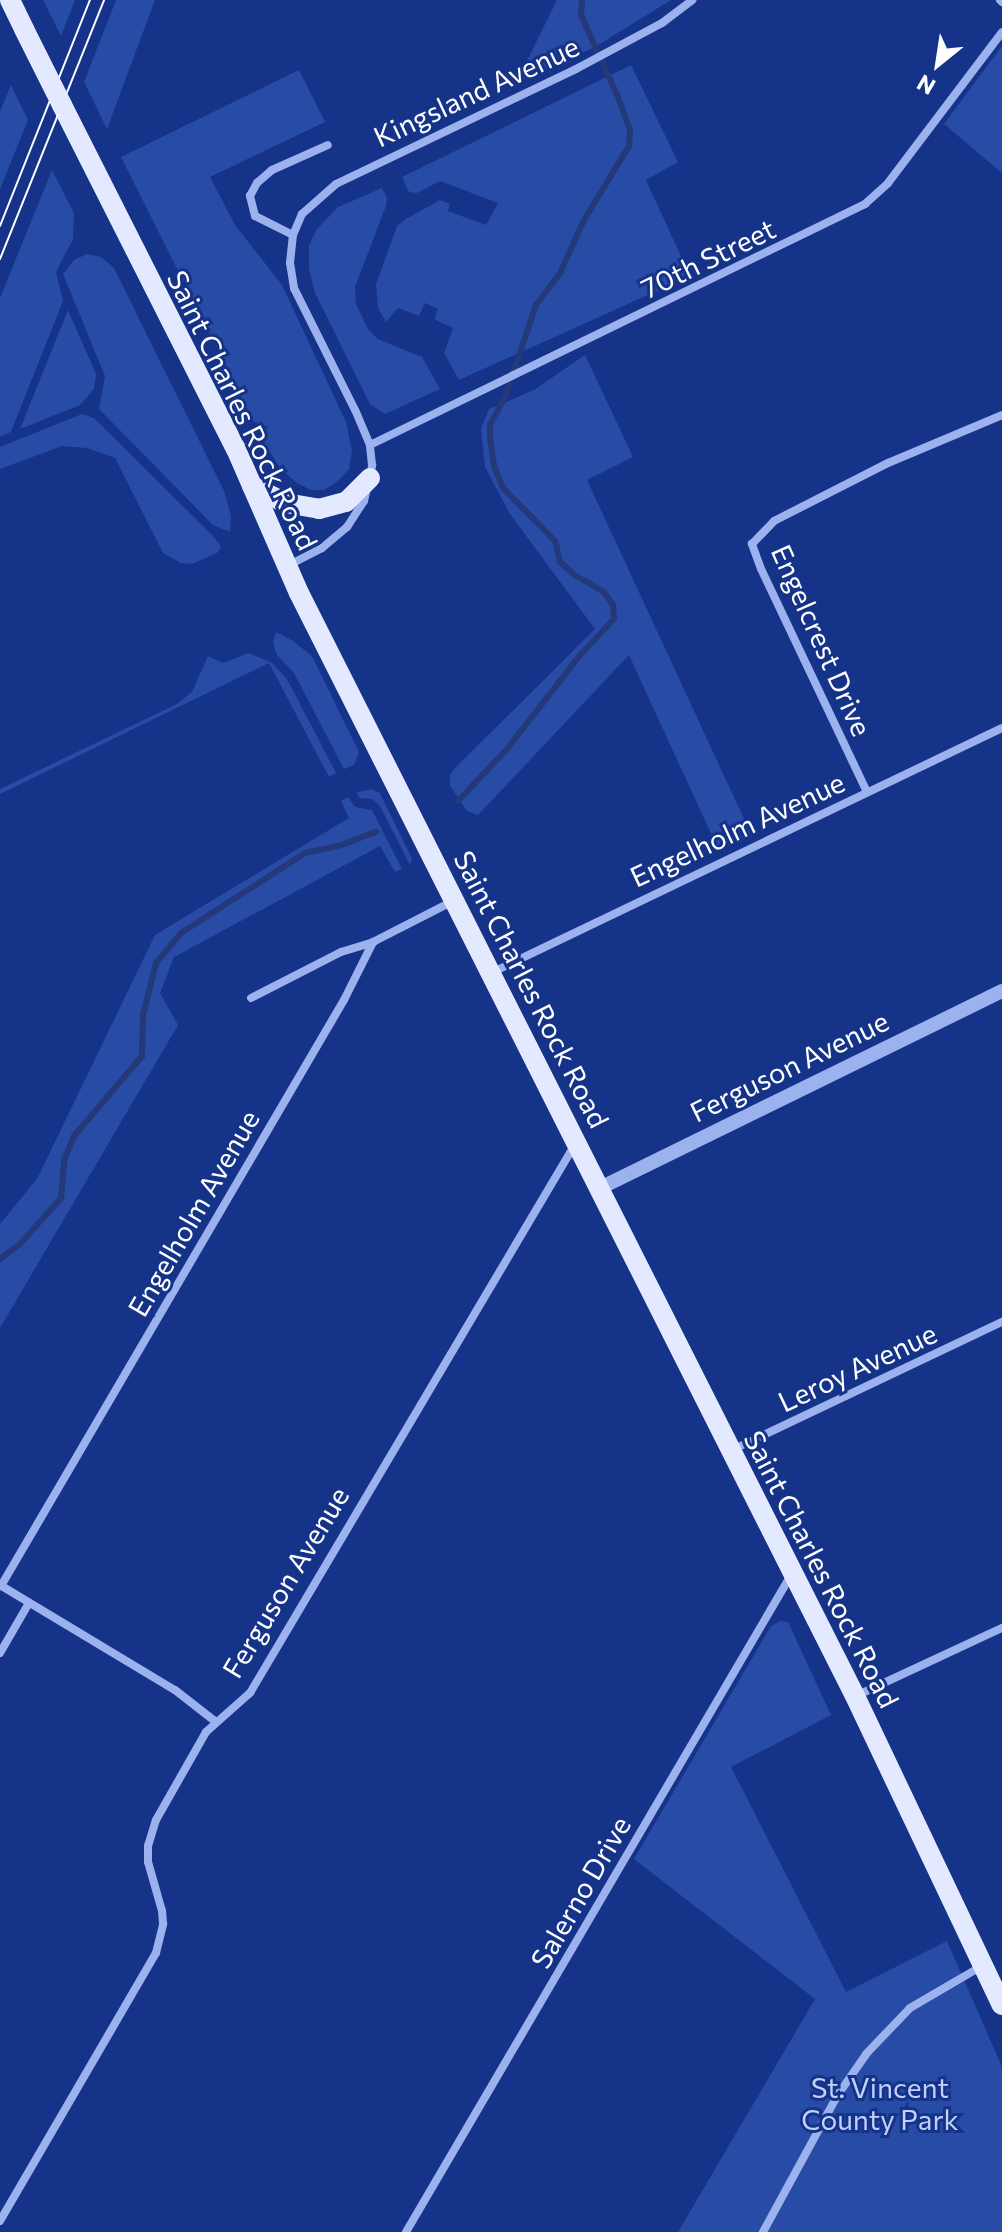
<!DOCTYPE html>
<html>
<head>
<meta charset="utf-8">
<style>
	body { margin:0 }
	#map { position:relative; width:1002px; height:2232px; overflow:hidden; background:#153388; font-family:Commissioner,sans-serif }
	div>[style] { position:absolute }
	.green>* { inset:0; background:#284ba6 }
	.stream>* { height:6px; margin:-3px; padding:0 3px; transform-origin:3px; border-radius:3px; background:#233978 }
	.minor>* { height:8px; margin:-4px; padding:0 4px; transform-origin:4px; border-radius:4px; background:#9bb2ee }
	.tertiary>* { height:14px; margin:-7px; padding:0 7px; transform-origin:7px; border-radius:7px; background:#9bb2ee }
	.primary>* { height:20px; margin:-10px; padding:0 10px; transform-origin:10px; border-radius:10px; background:#e3e9ff }
	.tram>* { height:2px; margin:-1px; padding:0 1px; transform-origin:1px; border-radius:1px; background:#fff }
	.primary-bridge>* { height:20px; margin:-10px; padding:0 10px; transform-origin:10px; border-radius:10px; background:#e3e9ff }
	span { translate:-50% -50%; white-space:nowrap; text-align:center; line-height:1.15; -webkit-text-stroke:6px #153388; paint-order:stroke }
	.street-label { font-size:28px; color:#fff }
	.park-label { font-size:28px; color:#c1d1fb }
	.north { position:absolute; left:898px; top:24px; width:80px; height:80px; -webkit-text-stroke:6px #153388; paint-order:stroke; rotate:210deg; font-size:22px; font-weight:700; line-height:32px; text-align:center; color:#fff }
	.north::after { content:''; display:block; margin:auto; width:28px; height:36px; background:#fff; clip-path:polygon(50% 0,100% 100%,50% 72%,0 100%) }
</style>
</head>
<body>
<div id="map">
	<div class="green">
		<i style="clip-path:polygon(43px 0,75px 0,61px 36px)"></i>
		<i style="clip-path:polygon(116px 0,155px 0,107px 129px,84px 82px)"></i>
		<i style="clip-path:polygon(557px 0,671px 0,595px 47px,516px 83px)"></i>
		<i style="clip-path:polygon(1002px 46px,1002px 173px,944px 124px)"></i>
		<i style="clip-path:polygon(631px 65px,678px 162px,646px 180px,690px 276px,459px 380px,444px 353px,453px 328px,434px 319px,438px 309px,425px 303px,419px 316px,398px 308px,386px 322px,378px 308px,376px 284px,397px 226px,406px 219px,440px 200px,450px 204px,448px 211px,486px 225px,498px 203px,440px 181px,417px 193px,409px 192px,402px 177px)"></i>
		<i style="clip-path:polygon(299px 70px,325px 122px,210px 177px,235px 225px,282px 285px,346px 422px,352px 450px,349px 469px,338px 481px,324px 490px,311px 490px,297px 483px,280px 468px,266px 446px,121px 157px)"></i>
		<i style="clip-path:polygon(11px 85px,28px 120px,0 189px,0 111px)"></i>
		<i style="clip-path:polygon(52px 170px,74px 213px,73px 239px,56px 272px,63px 301px,11px 432px,0 437px,0 298px)"></i>
		<i style="clip-path:polygon(382px 188px,387px 198px,386px 206px,355px 287px,356px 304px,368px 329px,378px 339px,422px 357px,440px 389px,385px 414px,370px 404px,315px 293px,309px 269px,309px 245px,317px 229px,338px 207px)"></i>
		<i style="clip-path:polygon(87px 254px,101px 257px,114px 268px,224px 491px,231px 516px,230px 532px,213px 525px,99px 409px,105px 376px,63px 274px,74px 260px)"></i>
		<i style="clip-path:polygon(68px 310px,96px 374px,94px 389px,80px 405px,20px 429px)"></i>
		<i style="clip-path:polygon(585px 355px,633px 457px,587px 480px,752px 836px,719px 851px,629px 655px,478px 815px,467px 811px,450px 786px,450px 775px,455px 768px,595px 629px,510px 514px,485px 467px,481px 429px,489px 409px,534px 390px)"></i>
		<i style="clip-path:polygon(82px 414px,94px 418px,214px 537px,221px 547px,217px 553px,192px 564px,181px 563px,163px 553px,115px 458px,87px 448px,62px 446px,0 469px,0 447px)"></i>
		<i style="clip-path:polygon(276px 632px,293px 641px,312px 656px,359px 752px,354px 765px,344px 769px,294px 673px,277px 655px,273px 643px)"></i>
		<i style="clip-path:polygon(249px 653px,272px 663px,287px 679px,336px 773px,329px 777px,269px 663px,0 794px,0 789px,177px 704px,192px 692px,208px 656px,223px 663px)"></i>
		<i style="clip-path:polygon(371px 789px,380px 793px,412px 859px,410px 865px,380px 806px,372px 799px,360px 798px,356px 793px)"></i>
		<i style="clip-path:polygon(348px 797px,355px 807px,372px 810px,402px 869px,395px 872px,380px 846px,174px 957px,160px 993px,178px 1025px,0 1328px,0 1224px,37px 1179px,155px 935px,349px 818px,341px 801px)"></i>
		<i style="clip-path:polygon(780px 1621px,788px 1622px,831px 1715px,731px 1767px,846px 1992px,947px 1941px,1002px 2067px,1002px 2232px,678px 2232px,815px 1999px,634px 1859px,771px 1626px)"></i>
	</div>
	<div class="stream">
		<i style="left:458px;top:801px;width:71px;rotate:-46.7deg"></i>
		<i style="left:507px;top:749px;width:120px;rotate:-52.1deg"></i>
		<i style="left:581px;top:654px;width:48px;rotate:-46.7deg"></i>
		<i style="left:614px;top:619px;width:14px;rotate:-94deg"></i>
		<i style="left:613px;top:605px;width:16px;rotate:-125deg"></i>
		<i style="left:604px;top:592px;width:32px;rotate:-150deg"></i>
		<i style="left:576px;top:576px;width:21px;rotate:-139deg"></i>
		<i style="left:560px;top:562px;width:22px;rotate:-103deg"></i>
		<i style="left:555px;top:541px;width:74px;rotate:-134.5deg"></i>
		<i style="left:503px;top:488px;width:24px;rotate:-112deg"></i>
		<i style="left:494px;top:466px;width:27px;rotate:-98deg"></i>
		<i style="left:490px;top:439px;width:14px;rotate:-90deg"></i>
		<i style="left:490px;top:425px;width:32px;rotate:-62deg"></i>
		<i style="left:505px;top:397px;width:97px;rotate:-71.4deg"></i>
		<i style="left:536px;top:305px;width:40px;rotate:-53deg"></i>
		<i style="left:560px;top:273px;width:58px;rotate:-65.6deg"></i>
		<i style="left:584px;top:220px;width:87px;rotate:-58.7deg"></i>
		<i style="left:629px;top:146px;width:16px;rotate:-86deg"></i>
		<i style="left:630px;top:130px;width:35px;rotate:-110deg"></i>
		<i style="left:618px;top:97px;width:90px;rotate:-114.3deg"></i>
		<i style="left:581px;top:15px;width:15px;rotate:-86deg"></i>
		<i style="left:0;top:1259px;width:25px;rotate:-37deg"></i>
		<i style="left:20px;top:1244px;width:62px;rotate:-48.3deg"></i>
		<i style="left:61px;top:1198px;width:38px;rotate:-85deg"></i>
		<i style="left:64px;top:1160px;width:26px;rotate:-67deg"></i>
		<i style="left:74px;top:1136px;width:105px;rotate:-49.6deg"></i>
		<i style="left:142px;top:1056px;width:41px;rotate:-88.6deg"></i>
		<i style="left:143px;top:1015px;width:54px;rotate:-76deg"></i>
		<i style="left:156px;top:963px;width:39px;rotate:-50deg"></i>
		<i style="left:181px;top:933px;width:148px;rotate:-32.8deg"></i>
		<i style="left:305px;top:853px;width:35px;rotate:-12deg"></i>
		<i style="left:339px;top:846px;width:40px;rotate:-21deg"></i>
	</div>
	<div class="minor">
		<i style="left:1000px;top:0;width:3px;rotate:45deg"></i>
		<i style="left:293px;top:235px;width:42px;rotate:-153.4deg"></i>
		<i style="left:255px;top:216px;width:21px;rotate:-104deg"></i>
		<i style="left:250px;top:196px;width:15px;rotate:-62deg"></i>
		<i style="left:257px;top:183px;width:20px;rotate:-41deg"></i>
		<i style="left:272px;top:170px;width:61px;rotate:-24.1deg"></i>
		<i style="left:370px;top:445px;width:551px;rotate:-25.96deg"></i>
		<i style="left:865px;top:204px;width:31px;rotate:-42deg"></i>
		<i style="left:888px;top:183px;width:189px;rotate:-52.9deg"></i>
		<i style="left:287px;top:566px;width:39px;rotate:-27deg"></i>
		<i style="left:322px;top:548px;width:33px;rotate:-40deg"></i>
		<i style="left:347px;top:527px;width:31px;rotate:-57deg"></i>
		<i style="left:364px;top:501px;width:37px;rotate:-77deg"></i>
		<i style="left:372px;top:465px;width:20px;rotate:-96deg"></i>
		<i style="left:370px;top:445px;width:38px;rotate:-113deg"></i>
		<i style="left:355px;top:410px;width:136px;rotate:-116.6deg"></i>
		<i style="left:294px;top:288px;width:25px;rotate:-99deg"></i>
		<i style="left:290px;top:263px;width:28px;rotate:-84deg"></i>
		<i style="left:293px;top:235px;width:23px;rotate:-67deg"></i>
		<i style="left:302px;top:214px;width:45px;rotate:-41.4deg"></i>
		<i style="left:336px;top:184px;width:266px;rotate:-25.6deg"></i>
		<i style="left:576px;top:69px;width:98px;rotate:-28.1deg"></i>
		<i style="left:662px;top:23px;width:38px;rotate:-37deg"></i>
		<i style="left:867px;top:792px;width:247px;rotate:-115.4deg"></i>
		<i style="left:761px;top:569px;width:27px;rotate:-110deg"></i>
		<i style="left:752px;top:544px;width:32px;rotate:-46deg"></i>
		<i style="left:774px;top:521px;width:128px;rotate:-27deg"></i>
		<i style="left:888px;top:463px;width:124px;rotate:-22.8deg"></i>
		<i style="left:493px;top:972px;width:564px;rotate:-25.61deg"></i>
		<i style="left:251px;top:998px;width:101px;rotate:-27.1deg"></i>
		<i style="left:341px;top:952px;width:34px;rotate:-17deg"></i>
		<i style="left:732px;top:1450px;width:299px;rotate:-25.4deg"></i>
		<i style="left:0;top:1585px;width:204px;rotate:31deg"></i>
		<i style="left:175px;top:1690px;width:52px;rotate:38deg"></i>
		<i style="left:1px;top:1586px;width:679px;rotate:-59.66deg"></i>
		<i style="left:344px;top:1000px;width:65px;rotate:-63.4deg"></i>
		<i style="left:373px;top:942px;width:92px;rotate:-27.1deg"></i>
		<i style="left:0;top:1653px;width:58px;rotate:-59.9deg"></i>
		<i style="left:858px;top:1695px;width:159px;rotate:-25deg"></i>
		<i style="left:0;top:2221px;width:310px;rotate:-59.8deg"></i>
		<i style="left:156px;top:1953px;width:30px;rotate:-76deg"></i>
		<i style="left:163px;top:1924px;width:13px;rotate:-94deg"></i>
		<i style="left:162px;top:1911px;width:51px;rotate:-105.9deg"></i>
		<i style="left:148px;top:1862px;width:16px;rotate:-90deg"></i>
		<i style="left:148px;top:1846px;width:27px;rotate:-73deg"></i>
		<i style="left:156px;top:1820px;width:101px;rotate:-60.4deg"></i>
		<i style="left:206px;top:1732px;width:59px;rotate:-41.6deg"></i>
		<i style="left:250px;top:1693px;width:636px;rotate:-59.36deg"></i>
		<i style="left:406px;top:2232px;width:761px;rotate:-59.63deg"></i>
		<i style="left:763px;top:2232px;width:155px;rotate:-61.4deg"></i>
		<i style="left:837px;top:2096px;width:52px;rotate:-55.1deg"></i>
		<i style="left:867px;top:2053px;width:62px;rotate:-46.3deg"></i>
		<i style="left:910px;top:2008px;width:83px;rotate:-30.3deg"></i>
	</div>
	<div class="tertiary">
		<i style="left:600px;top:1188px;width:448px;rotate:-26.1deg"></i>
	</div>
	<div class="primary">
		<i style="left:10px;top:0;width:32px;rotate:64deg"></i>
		<i style="left:62px;top:105px;width:386px;rotate:63.2deg"></i>
		<i style="left:236px;top:449px;width:157px;rotate:66.4deg"></i>
		<i style="left:299px;top:593px;width:1235px;rotate:63.25deg"></i>
		<i style="left:855px;top:1696px;width:342px;rotate:64.6deg"></i>
		<i style="left:252px;top:486px;width:38px;rotate:27deg"></i>
		<i style="left:286px;top:503px;width:34px;rotate:10deg"></i>
		<i style="left:319px;top:509px;width:28px;rotate:-15deg"></i>
		<i style="left:346px;top:502px;width:34px;rotate:-45deg"></i>
	</div>
	<div class="tram">
		<i style="left:0;top:226px;width:243px;rotate:-68.3deg"></i>
		<i style="left:0;top:259px;width:279px;rotate:-68.1deg"></i>
	</div>
	<div class="primary-bridge">
		<i style="left:24px;top:29px;width:85px;rotate:63.4deg"></i>
	</div>
	<div class="street-label">
		<span style="left:476px;top:91px;rotate:-25deg">Kingsland Avenue</span>
		<span style="left:708px;top:258px;rotate:-26deg">70th Street</span>
		<span style="left:243px;top:410px;rotate:64deg">Saint Charles Rock Road</span>
		<span style="left:822px;top:640px;rotate:66deg">Engelcrest Drive</span>
		<span style="left:737px;top:829px;rotate:-25deg">Engelholm Avenue</span>
		<span style="left:532px;top:989px;rotate:63deg">Saint Charles Rock Road</span>
		<span style="left:789px;top:1066px;rotate:-26deg">Ferguson Avenue</span>
		<span style="left:193px;top:1213px;rotate:-60deg">Engelholm Avenue</span>
		<span style="left:857px;top:1367px;rotate:-25deg">Leroy Avenue</span>
		<span style="left:822px;top:1569px;rotate:63deg">Saint Charles Rock Road</span>
		<span style="left:285px;top:1582px;rotate:-59deg">Ferguson Avenue</span>
		<span style="left:580px;top:1892px;rotate:-60deg">Salerno Drive</span>
	</div>
	<div class="park-label">
		<span style="left:880px;top:2103px">St. Vincent<br>County Park</span>
	</div>
	<div class="north">N</div>
</div>
</body>
</html>
